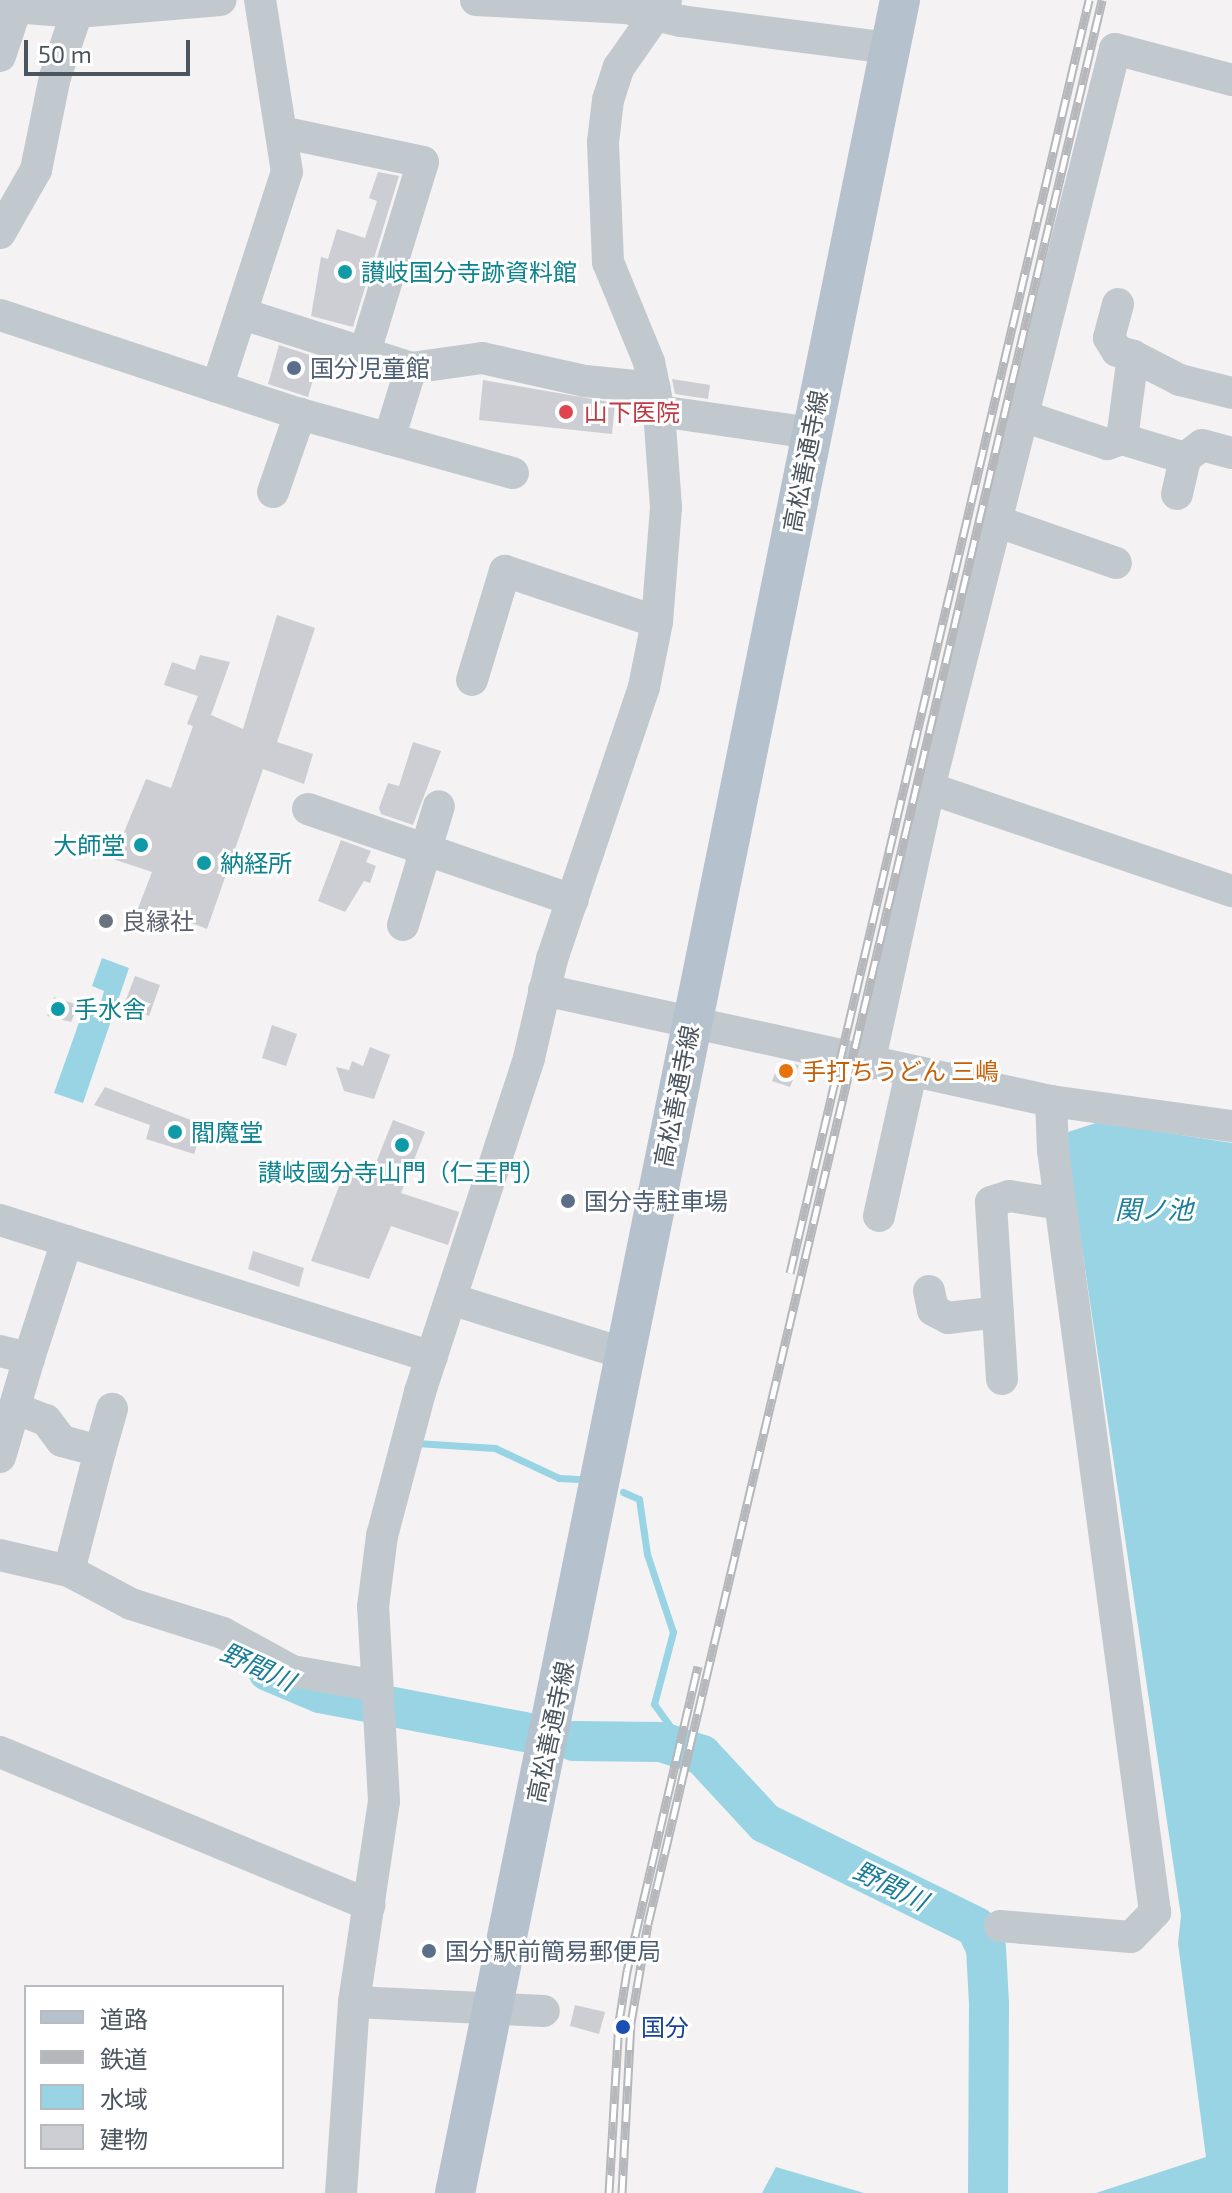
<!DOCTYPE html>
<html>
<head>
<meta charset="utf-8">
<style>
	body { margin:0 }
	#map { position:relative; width:1232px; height:2193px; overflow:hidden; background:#f4f2f2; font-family:"Exo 2","Noto Sans JP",sans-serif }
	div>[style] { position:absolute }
	.water>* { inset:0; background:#98d4e4 }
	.stream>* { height:7px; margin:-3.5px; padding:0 3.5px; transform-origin:3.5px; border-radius:3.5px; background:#98d4e4 }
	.river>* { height:40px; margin:-20px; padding:0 20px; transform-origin:20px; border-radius:20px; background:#98d4e4 }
	.building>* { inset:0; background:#ccced4 }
	.minor>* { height:32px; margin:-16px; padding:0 16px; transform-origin:16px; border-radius:16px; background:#c1c9cf }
	.major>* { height:40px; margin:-20px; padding:0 20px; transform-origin:20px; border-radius:20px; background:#b5c1cd }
	.rail>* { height:9px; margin-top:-4.5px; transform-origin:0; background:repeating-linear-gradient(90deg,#fff 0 18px,#b5b7bb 0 36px); box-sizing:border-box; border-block:2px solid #b5b7bb }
	.dots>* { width:22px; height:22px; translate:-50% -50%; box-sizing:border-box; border:4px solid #fff; border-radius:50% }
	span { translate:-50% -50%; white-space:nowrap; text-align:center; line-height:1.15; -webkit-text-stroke:6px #fff; paint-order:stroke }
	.culture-label { font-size:24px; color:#0d838f }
	.left { translate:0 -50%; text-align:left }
	.right { translate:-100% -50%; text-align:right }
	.service-label { font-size:24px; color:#4e5e75 }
	.health-label { font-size:24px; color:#be3a42 }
	.street-label { font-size:24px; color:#4b555e }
	.worship-label { font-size:24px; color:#5b616d }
	.food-label { font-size:24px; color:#c56008 }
	.transit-label { font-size:24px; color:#164399 }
	.water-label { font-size:26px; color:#1b7e99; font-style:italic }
	.legend { position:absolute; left:24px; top:1985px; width:260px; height:184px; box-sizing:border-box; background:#fff; border:2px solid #b7bbbf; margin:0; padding:10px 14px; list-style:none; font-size:24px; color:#4b555e }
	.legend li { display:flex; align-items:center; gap:16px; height:40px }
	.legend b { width:40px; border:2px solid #b7bbbf }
	.scale { position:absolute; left:24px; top:40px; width:166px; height:36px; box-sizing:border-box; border:4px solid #4b555e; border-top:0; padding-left:10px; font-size:24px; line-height:28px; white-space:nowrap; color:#4b555e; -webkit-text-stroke:6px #fff; paint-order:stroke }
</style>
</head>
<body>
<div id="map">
	<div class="water">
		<i style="clip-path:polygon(102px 958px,129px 968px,83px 1103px,54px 1093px,87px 1000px,100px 1005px,104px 991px,92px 986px)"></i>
		<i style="clip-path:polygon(1099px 1122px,1232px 1143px,1232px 2193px,1096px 2193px,1206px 2157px,1178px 1943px,1181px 1916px,1066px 1140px,1068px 1132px)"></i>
		<i style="clip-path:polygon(776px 2167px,864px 2193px,762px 2193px)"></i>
	</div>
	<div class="stream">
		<i style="left:416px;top:1443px;width:79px;rotate:3.6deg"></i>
		<i style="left:495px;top:1448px;width:71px;rotate:25.1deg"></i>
		<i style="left:559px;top:1478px;width:19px;rotate:3deg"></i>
		<i style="left:623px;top:1492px;width:17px;rotate:24deg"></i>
		<i style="left:639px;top:1499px;width:56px;rotate:81.7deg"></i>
		<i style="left:647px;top:1554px;width:82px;rotate:71.6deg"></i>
		<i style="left:673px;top:1632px;width:74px;rotate:104.8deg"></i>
		<i style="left:654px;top:1704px;width:29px;rotate:54deg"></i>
		<i style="left:671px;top:1727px;width:35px;rotate:20deg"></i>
		<i style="left:704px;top:1739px;width:26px;rotate:39deg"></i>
		<i style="left:724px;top:1755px;width:97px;rotate:51.7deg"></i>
	</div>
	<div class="river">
		<i style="left:268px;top:1671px;width:56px;rotate:22.9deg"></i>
		<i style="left:320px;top:1693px;width:209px;rotate:10.8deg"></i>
		<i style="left:574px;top:1741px;width:87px;rotate:0.7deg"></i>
		<i style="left:661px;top:1742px;width:43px;rotate:17.6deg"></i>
		<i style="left:702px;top:1755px;width:93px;rotate:47.2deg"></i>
		<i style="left:765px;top:1823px;width:235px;rotate:26.2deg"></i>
		<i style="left:976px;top:1927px;width:23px;rotate:65deg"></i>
		<i style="left:986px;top:1948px;width:56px;rotate:86.9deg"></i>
		<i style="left:989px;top:2004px;width:189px;rotate:90.3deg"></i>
	</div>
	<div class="building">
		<i style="clip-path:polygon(378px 172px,399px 176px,353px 327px,311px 316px,321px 257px,328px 259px,337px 229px,365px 238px,377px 201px,369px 198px)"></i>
		<i style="clip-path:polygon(279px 345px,319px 358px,308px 397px,268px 384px)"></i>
		<i style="clip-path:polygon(672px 379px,710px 385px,708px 399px,675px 394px)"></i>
		<i style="clip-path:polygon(483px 380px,615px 403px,612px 434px,479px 420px)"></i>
		<i style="clip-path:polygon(277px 615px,315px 628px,277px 742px,313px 754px,304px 784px,263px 769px,207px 929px,179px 918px,176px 926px,137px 911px,152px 872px,113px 859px,146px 779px,171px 788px,193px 726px,187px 724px,198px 696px,164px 685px,172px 662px,195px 670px,200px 655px,230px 662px,211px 715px,243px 729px)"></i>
		<i style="clip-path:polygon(413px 742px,441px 751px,413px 825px,381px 814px,379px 808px,388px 783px,399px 786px)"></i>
		<i style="clip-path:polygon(341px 840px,371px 851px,366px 862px,376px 866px,370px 883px,364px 881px,345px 912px,318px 901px)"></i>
		<i style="clip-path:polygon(135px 976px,160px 985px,149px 1016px,124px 1005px)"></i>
		<i style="clip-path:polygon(54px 997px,78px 1005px,71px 1022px,47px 1016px)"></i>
		<i style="clip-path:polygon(272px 1025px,297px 1034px,286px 1066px,262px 1058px)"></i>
		<i style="clip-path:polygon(370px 1047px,390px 1055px,374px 1099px,344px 1091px,336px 1067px,349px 1070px,352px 1061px,363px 1066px)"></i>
		<i style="clip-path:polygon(780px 1061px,799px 1065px,790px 1087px,772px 1081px)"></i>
		<i style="clip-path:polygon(105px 1087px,204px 1125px,194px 1154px,146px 1139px,150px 1125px,94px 1105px)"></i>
		<i style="clip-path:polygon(393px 1120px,425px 1132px,401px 1193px,459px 1212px,448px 1245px,391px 1226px,369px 1279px,311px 1261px,345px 1170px,370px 1178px)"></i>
		<i style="clip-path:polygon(253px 1251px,304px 1268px,299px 1287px,248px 1269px)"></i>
		<i style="clip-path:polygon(575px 2005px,605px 2012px,599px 2034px,570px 2026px)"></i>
	</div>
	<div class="minor">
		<i style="left:476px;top:0;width:150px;rotate:3.1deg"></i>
		<i style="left:626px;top:8px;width:57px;rotate:13.3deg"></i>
		<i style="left:681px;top:21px;width:211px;rotate:7.4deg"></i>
		<i style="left:0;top:6px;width:77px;rotate:4.5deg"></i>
		<i style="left:77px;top:12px;width:144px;rotate:-4.8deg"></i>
		<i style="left:0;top:56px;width:51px;rotate:-71.6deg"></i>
		<i style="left:281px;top:132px;width:145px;rotate:11.9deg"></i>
		<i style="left:423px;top:162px;width:199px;rotate:107deg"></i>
		<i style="left:0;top:233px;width:73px;rotate:-60.3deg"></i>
		<i style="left:36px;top:170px;width:95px;rotate:-78.5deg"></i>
		<i style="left:55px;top:77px;width:69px;rotate:-71.3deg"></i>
		<i style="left:1118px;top:304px;width:35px;rotate:105deg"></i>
		<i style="left:1109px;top:338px;width:15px;rotate:58deg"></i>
		<i style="left:1117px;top:351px;width:17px;rotate:17deg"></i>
		<i style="left:243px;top:314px;width:176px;rotate:17.8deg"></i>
		<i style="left:411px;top:368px;width:72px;rotate:-8deg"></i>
		<i style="left:482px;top:358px;width:106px;rotate:12.6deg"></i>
		<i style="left:585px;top:381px;width:70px;rotate:5.7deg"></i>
		<i style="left:0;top:315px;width:316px;rotate:18.3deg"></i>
		<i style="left:300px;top:414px;width:221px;rotate:15.5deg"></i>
		<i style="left:217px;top:387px;width:226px;rotate:-72deg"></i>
		<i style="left:287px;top:172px;width:174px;rotate:-98.9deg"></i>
		<i style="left:659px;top:411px;width:155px;rotate:8.2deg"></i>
		<i style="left:1023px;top:416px;width:89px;rotate:18.4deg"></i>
		<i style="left:1107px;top:444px;width:16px;rotate:-18deg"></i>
		<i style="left:1122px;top:439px;width:84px;rotate:-82.5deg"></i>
		<i style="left:1133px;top:356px;width:53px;rotate:27.1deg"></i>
		<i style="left:1180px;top:380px;width:54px;rotate:14deg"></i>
		<i style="left:389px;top:439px;width:74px;rotate:-72.8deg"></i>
		<i style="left:1122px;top:439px;width:66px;rotate:16.8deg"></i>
		<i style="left:273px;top:492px;width:83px;rotate:-70.9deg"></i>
		<i style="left:1177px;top:494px;width:37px;rotate:-77deg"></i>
		<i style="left:1185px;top:458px;width:21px;rotate:-37deg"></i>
		<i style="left:1202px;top:445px;width:31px;rotate:15deg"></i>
		<i style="left:996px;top:521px;width:127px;rotate:19.3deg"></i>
		<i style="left:472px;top:680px;width:114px;rotate:-73.2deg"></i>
		<i style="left:505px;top:571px;width:160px;rotate:18.5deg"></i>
		<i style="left:929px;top:788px;width:320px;rotate:18.8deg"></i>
		<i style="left:308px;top:809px;width:280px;rotate:19deg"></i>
		<i style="left:403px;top:925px;width:124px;rotate:-73.2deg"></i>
		<i style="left:544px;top:990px;width:519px;rotate:12.35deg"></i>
		<i style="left:1051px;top:1101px;width:183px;rotate:7.9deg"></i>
		<i style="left:869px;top:1064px;width:282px;rotate:-77.7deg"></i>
		<i style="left:929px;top:788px;width:762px;rotate:-75.87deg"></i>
		<i style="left:1115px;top:49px;width:121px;rotate:14.8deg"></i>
		<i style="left:879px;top:1216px;width:147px;rotate:-77.4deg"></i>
		<i style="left:0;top:1220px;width:453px;rotate:17.6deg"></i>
		<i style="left:929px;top:1291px;width:19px;rotate:78deg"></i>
		<i style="left:933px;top:1310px;width:17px;rotate:28deg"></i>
		<i style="left:948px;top:1318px;width:50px;rotate:-6.8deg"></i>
		<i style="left:451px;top:1299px;width:182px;rotate:17.5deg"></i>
		<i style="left:0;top:1351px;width:30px;rotate:14deg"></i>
		<i style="left:29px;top:1358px;width:103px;rotate:106.3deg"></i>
		<i style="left:29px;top:1358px;width:123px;rotate:-72deg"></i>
		<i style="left:1002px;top:1379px;width:177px;rotate:-93.6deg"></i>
		<i style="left:991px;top:1202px;width:19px;rotate:-18deg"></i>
		<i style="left:1009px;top:1196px;width:52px;rotate:8.9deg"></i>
		<i style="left:14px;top:1408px;width:34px;rotate:21deg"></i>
		<i style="left:46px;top:1420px;width:26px;rotate:53deg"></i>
		<i style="left:62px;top:1441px;width:39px;rotate:15deg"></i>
		<i style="left:100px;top:1451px;width:124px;rotate:104.5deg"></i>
		<i style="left:100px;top:1451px;width:44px;rotate:-74.1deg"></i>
		<i style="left:0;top:1555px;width:71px;rotate:13.1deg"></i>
		<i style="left:69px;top:1571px;width:70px;rotate:28deg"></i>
		<i style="left:131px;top:1604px;width:96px;rotate:17.5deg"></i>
		<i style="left:223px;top:1633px;width:79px;rotate:28.8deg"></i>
		<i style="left:292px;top:1671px;width:86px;rotate:10deg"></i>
		<i style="left:0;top:1752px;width:400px;rotate:22.5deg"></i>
		<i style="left:1000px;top:1926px;width:131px;rotate:4.8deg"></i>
		<i style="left:1131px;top:1937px;width:35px;rotate:-46deg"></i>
		<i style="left:1155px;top:1912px;width:769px;rotate:-97.62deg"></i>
		<i style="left:1053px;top:1150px;width:49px;rotate:-92.3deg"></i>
		<i style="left:354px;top:2002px;width:190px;rotate:2.7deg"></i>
		<i style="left:341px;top:2193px;width:191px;rotate:-86.1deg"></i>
		<i style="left:354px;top:2002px;width:203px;rotate:-81.5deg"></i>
		<i style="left:384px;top:1801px;width:194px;rotate:-93.2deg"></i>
		<i style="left:373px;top:1607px;width:72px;rotate:-82.8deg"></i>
		<i style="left:382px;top:1536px;width:149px;rotate:-75.2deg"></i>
		<i style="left:420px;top:1392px;width:351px;rotate:-71.9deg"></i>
		<i style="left:529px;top:1058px;width:102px;rotate:-76.9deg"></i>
		<i style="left:552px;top:959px;width:287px;rotate:-71.3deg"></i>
		<i style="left:644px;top:687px;width:66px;rotate:-78.7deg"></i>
		<i style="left:657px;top:622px;width:115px;rotate:-85.5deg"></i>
		<i style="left:666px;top:507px;width:96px;rotate:-94.2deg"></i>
		<i style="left:659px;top:411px;width:50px;rotate:-101.5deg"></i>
		<i style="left:649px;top:362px;width:108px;rotate:-112.3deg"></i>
		<i style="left:608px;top:262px;width:120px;rotate:-92.4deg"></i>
		<i style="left:603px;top:142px;width:42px;rotate:-83.2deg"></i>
		<i style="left:608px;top:100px;width:35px;rotate:-72deg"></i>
		<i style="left:619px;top:67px;width:82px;rotate:-55deg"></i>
	</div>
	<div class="major">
		<i style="left:455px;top:2193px;width:2238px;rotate:-78.53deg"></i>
	</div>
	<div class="rail">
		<i style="left:790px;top:1273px;width:1308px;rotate:-76.78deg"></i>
		<i style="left:609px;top:2193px;width:171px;rotate:-86.7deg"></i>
		<i style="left:619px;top:2022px;width:52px;rotate:-81.1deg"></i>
		<i style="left:627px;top:1971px;width:313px;rotate:-76.9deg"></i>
		<i style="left:622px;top:2193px;width:170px;rotate:-87deg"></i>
		<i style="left:631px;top:2023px;width:100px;rotate:-80.3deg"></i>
		<i style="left:648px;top:1924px;width:1977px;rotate:-76.72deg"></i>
	</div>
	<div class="dots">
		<i style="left:345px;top:272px;background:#0f9aa8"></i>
		<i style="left:294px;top:368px;background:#5c6f8a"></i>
		<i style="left:566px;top:412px;background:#e0444e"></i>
		<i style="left:141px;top:845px;background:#0f9aa8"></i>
		<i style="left:204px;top:863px;background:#0f9aa8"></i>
		<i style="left:106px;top:921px;background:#6b7280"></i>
		<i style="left:58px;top:1009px;background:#0f9aa8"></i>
		<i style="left:786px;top:1071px;background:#e8710a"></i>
		<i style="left:175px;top:1132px;background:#0f9aa8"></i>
		<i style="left:402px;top:1145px;background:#0f9aa8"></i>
		<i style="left:568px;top:1201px;background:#5c6f8a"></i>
		<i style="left:429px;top:1951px;background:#5c6f8a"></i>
		<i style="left:623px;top:2027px;background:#1a4fb4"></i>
	</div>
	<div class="culture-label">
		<span class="left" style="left:361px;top:272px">讃岐国分寺跡資料館</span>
		<span class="right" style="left:125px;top:845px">大師堂</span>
		<span class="left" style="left:220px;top:863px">納経所</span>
		<span class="left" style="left:74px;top:1009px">手水舎</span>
		<span class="left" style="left:191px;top:1132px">閻魔堂</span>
		<span style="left:402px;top:1172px">讃岐國分寺山門（仁王門）</span>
	</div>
	<div class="service-label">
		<span class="left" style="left:310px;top:368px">国分児童館</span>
		<span class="left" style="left:584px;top:1201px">国分寺駐車場</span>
		<span class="left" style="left:445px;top:1951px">国分駅前簡易郵便局</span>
	</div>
	<div class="health-label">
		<span class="left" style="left:584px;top:412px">山下医院</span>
	</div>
	<div class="street-label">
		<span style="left:805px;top:461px;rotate:-79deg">高松善通寺線</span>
		<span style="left:676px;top:1096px;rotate:-79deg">高松善通寺線</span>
		<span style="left:550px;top:1732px;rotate:-78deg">高松善通寺線</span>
	</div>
	<div class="worship-label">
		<span class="left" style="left:122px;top:921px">良縁社</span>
	</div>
	<div class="food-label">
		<span class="left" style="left:802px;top:1071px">手打ちうどん 三嶋</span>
	</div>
	<div class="transit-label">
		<span class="left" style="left:641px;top:2027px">国分</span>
	</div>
	<div class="water-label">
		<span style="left:1154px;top:1209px">関ノ池</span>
		<span style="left:258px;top:1666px;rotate:25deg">野間川</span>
		<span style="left:891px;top:1885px;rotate:26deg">野間川</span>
	</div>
	<ul class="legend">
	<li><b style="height:10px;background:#b5c1cd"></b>道路</li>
	<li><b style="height:10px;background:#b5b7bb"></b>鉄道</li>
	<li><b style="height:22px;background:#98d4e4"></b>水域</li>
	<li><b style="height:22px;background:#ccced4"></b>建物</li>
	</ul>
	<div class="scale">50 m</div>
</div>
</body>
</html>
